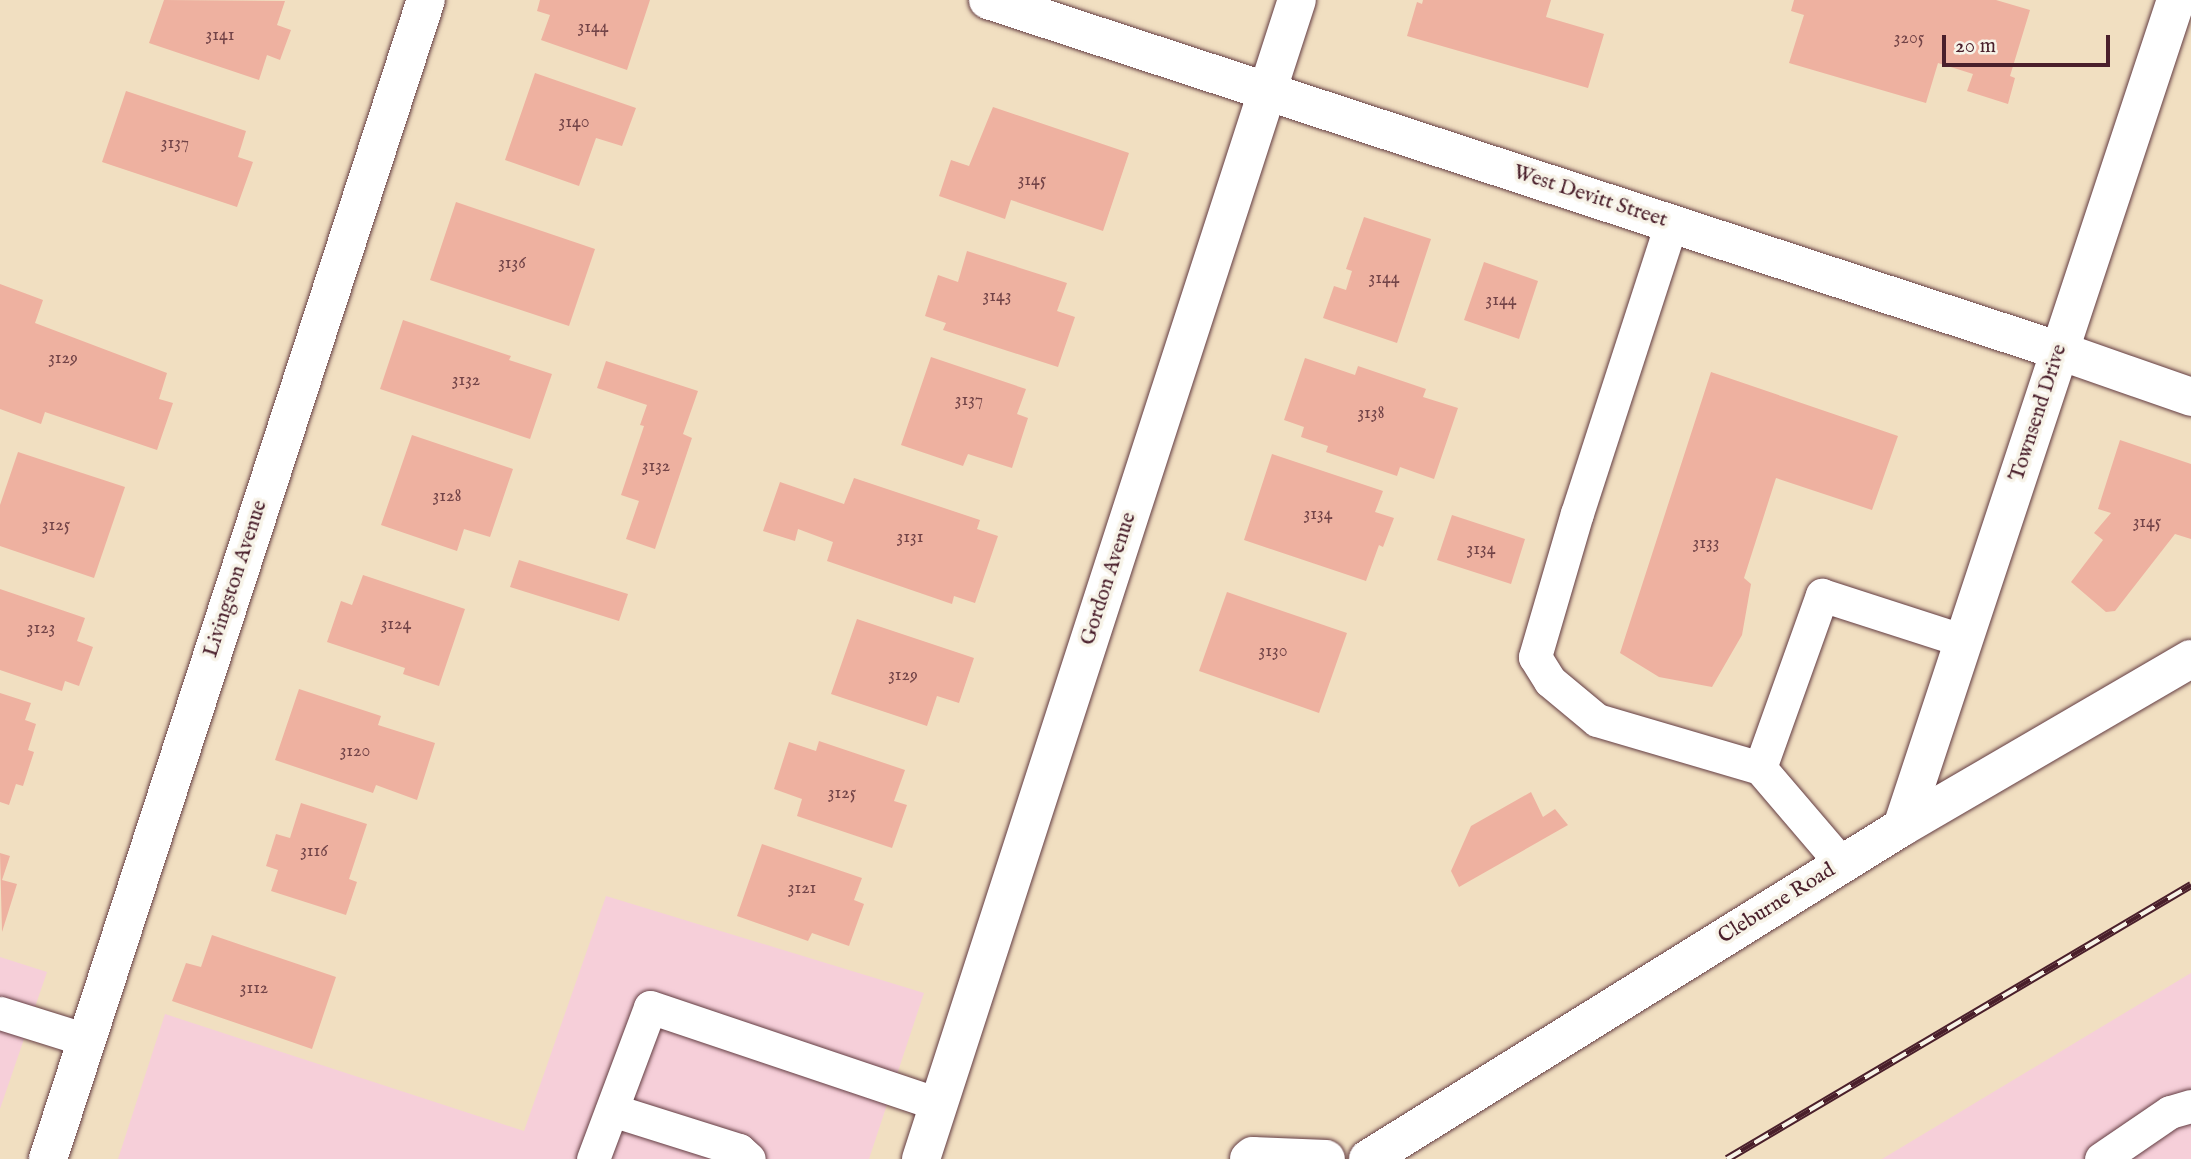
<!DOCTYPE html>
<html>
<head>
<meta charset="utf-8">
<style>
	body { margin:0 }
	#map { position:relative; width:2191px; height:1159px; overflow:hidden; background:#f1dfc1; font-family:"IM FELL English",serif }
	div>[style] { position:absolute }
	.built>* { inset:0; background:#f6cfd9 }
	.building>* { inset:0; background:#eeb1a0 }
	.roads { filter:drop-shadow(0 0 2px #633c42) drop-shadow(0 0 2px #633c42) }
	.lane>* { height:33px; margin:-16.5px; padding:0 16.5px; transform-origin:16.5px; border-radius:16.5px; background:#fff }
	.street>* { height:38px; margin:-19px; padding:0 19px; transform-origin:19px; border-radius:19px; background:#fff }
	.secondary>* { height:38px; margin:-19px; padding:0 19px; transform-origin:19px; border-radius:19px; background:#fff }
	.rail>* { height:8px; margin-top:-4px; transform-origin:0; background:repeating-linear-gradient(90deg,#f7f3e8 0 16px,#4a1f2b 0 32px); box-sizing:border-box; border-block:2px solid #4a1f2b }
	span { translate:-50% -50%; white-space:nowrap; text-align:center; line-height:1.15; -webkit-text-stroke:7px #f7f3e8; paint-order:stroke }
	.number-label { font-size:18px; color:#734448 }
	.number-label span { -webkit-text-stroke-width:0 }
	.street-label { font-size:21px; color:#4a1f2b }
	.scale { position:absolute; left:1942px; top:35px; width:168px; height:32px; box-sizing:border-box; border:4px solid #4a1f2b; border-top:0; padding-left:9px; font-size:21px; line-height:24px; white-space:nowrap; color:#4a1f2b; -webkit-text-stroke:5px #f7f3e8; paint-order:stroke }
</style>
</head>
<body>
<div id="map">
	<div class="built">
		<i style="clip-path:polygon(606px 896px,924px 993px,869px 1159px,118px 1159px,165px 1014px,524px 1131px)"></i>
		<i style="clip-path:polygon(0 957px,47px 972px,0 1109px)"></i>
		<i style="clip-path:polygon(2191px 973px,2191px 1159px,1882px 1159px)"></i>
	</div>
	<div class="building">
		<i style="clip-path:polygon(164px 0,285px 1px,277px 25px,291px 30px,280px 60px,267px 55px,259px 80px,149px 43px)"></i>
		<i style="clip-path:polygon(540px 0,650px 0,627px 70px,541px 40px,550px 15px,537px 11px)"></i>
		<i style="clip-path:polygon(1423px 0,1551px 0,1546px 17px,1604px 34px,1588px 88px,1407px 36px,1417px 2px,1422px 4px)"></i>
		<i style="clip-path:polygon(1794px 0,1996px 0,2030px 10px,2010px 76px,2015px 78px,2008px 104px,1967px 91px,1973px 74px,1938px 63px,1926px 103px,1789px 63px,1804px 15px,1791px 11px)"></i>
		<i style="clip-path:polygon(535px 73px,636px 108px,622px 146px,596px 138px,579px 186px,505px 160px)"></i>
		<i style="clip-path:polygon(126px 91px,246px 131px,238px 157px,253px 162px,237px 207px,102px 162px)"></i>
		<i style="clip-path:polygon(993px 107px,1129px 153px,1103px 231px,1011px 200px,1005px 219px,939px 196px,951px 160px,969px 166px)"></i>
		<i style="clip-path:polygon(456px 202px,595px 249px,569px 326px,430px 280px)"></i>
		<i style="clip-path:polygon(1364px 217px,1431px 239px,1397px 343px,1323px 318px,1334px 286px,1346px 290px,1352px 271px,1346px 269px)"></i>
		<i style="clip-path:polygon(967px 251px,1067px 283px,1057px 311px,1075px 317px,1058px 367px,943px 330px,946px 323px,925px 316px,938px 275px,958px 282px)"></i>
		<i style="clip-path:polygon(1484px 262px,1538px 281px,1519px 339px,1464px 320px)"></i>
		<i style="clip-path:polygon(0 284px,43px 300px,35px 323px,167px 373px,159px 399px,173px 403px,157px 450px,45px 412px,41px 424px,0 409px)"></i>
		<i style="clip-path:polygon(403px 320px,511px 356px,509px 360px,552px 374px,530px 439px,380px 389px)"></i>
		<i style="clip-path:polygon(931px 357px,1026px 389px,1017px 414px,1028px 418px,1012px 468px,968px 454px,963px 466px,901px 445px)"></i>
		<i style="clip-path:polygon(1305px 358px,1355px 375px,1358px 366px,1426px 389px,1423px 397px,1458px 408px,1434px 479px,1400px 467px,1397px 476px,1326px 452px,1328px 446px,1301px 437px,1304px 427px,1284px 420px)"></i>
		<i style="clip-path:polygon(606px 361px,698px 391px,683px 434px,692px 438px,655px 549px,626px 539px,639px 501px,621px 495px,644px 426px,640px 425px,647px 405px,597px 388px)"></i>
		<i style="clip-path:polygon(1711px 372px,1898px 436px,1872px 510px,1776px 478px,1744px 578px,1751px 584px,1742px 635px,1712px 687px,1659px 677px,1620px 653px)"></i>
		<i style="clip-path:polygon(412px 435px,513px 469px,490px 537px,464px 529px,457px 551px,381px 525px)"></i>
		<i style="clip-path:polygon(2120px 440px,2191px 464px,2191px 539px,2175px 534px,2115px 611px,2106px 612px,2071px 582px,2103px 540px,2094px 533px,2111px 513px,2098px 509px)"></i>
		<i style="clip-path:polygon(18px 452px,125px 487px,94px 578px,0 546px,0 505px)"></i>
		<i style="clip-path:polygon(1272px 454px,1383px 491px,1375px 512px,1394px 518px,1383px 547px,1379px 545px,1366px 581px,1244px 540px)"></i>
		<i style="clip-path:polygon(854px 478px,980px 520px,977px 529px,998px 536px,975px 603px,954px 596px,952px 604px,827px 561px,833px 542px,798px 529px,795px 541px,763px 531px,780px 482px,844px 504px)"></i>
		<i style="clip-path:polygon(1452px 515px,1525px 539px,1511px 584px,1437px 560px)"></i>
		<i style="clip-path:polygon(519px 560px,628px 594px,619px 621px,510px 587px)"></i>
		<i style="clip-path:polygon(363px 575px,465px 609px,439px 686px,403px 674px,405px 668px,327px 642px,341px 601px,352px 605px)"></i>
		<i style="clip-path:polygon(0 589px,85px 618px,77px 641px,93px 647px,79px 686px,65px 681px,62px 691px,0 670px)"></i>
		<i style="clip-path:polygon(1227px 592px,1347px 633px,1319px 713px,1199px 671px)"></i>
		<i style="clip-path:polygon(857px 619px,974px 658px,959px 703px,937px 696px,927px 726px,831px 694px)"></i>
		<i style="clip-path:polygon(299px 689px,381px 716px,378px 725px,435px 743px,417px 800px,376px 785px,373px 793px,275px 760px)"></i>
		<i style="clip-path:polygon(0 693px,31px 703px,25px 720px,36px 724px,28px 750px,34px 752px,23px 786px,16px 784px,9px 805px,0 802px)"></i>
		<i style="clip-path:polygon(819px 741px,905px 770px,894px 801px,907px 805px,892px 848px,797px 816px,802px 799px,774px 789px,789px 742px,816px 751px)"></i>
		<i style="clip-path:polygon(1531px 792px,1543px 817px,1555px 809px,1568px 825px,1459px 887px,1451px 871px,1471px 826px)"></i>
		<i style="clip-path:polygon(301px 803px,367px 824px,349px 879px,357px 882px,346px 915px,271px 891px,278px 870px,266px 866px,276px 834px,290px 838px)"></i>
		<i style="clip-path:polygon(762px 844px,862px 878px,854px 900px,864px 904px,849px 946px,812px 933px,808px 941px,737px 916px)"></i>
		<i style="clip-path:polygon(0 853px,10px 856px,2px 880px,17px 884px,2px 932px)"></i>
		<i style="clip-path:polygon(212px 935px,336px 977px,312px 1049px,172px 1001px,186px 963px,201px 967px)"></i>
	</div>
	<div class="roads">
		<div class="lane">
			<i style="left:1671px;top:224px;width:304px;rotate:108deg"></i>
			<i style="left:1577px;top:513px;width:150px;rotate:106.3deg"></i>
			<i style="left:1535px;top:657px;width:28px;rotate:58deg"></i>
			<i style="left:1550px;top:681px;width:61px;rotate:39.7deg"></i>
			<i style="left:1597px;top:720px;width:170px;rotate:16.4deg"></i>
			<i style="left:1760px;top:768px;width:126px;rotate:49.5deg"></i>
			<i style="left:1760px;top:768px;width:184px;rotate:-70.3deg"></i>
			<i style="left:1822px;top:595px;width:149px;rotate:17.9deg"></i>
			<i style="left:0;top:1013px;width:90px;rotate:17.4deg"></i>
			<i style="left:612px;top:1110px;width:133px;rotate:17.5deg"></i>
			<i style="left:739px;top:1150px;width:13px;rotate:42deg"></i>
			<i style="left:593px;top:1159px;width:162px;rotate:-69.4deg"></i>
			<i style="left:650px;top:1007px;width:305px;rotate:18.6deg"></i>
			<i style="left:2101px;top:1159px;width:83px;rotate:-34.3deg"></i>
			<i style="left:2170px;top:1112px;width:22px;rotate:-16deg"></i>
		</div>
		<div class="street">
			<i style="left:988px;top:0;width:1128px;rotate:18.13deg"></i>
			<i style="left:2060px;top:351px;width:139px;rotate:19.3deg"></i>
			<i style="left:1902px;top:827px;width:871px;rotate:-71.67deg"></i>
			<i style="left:48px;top:1159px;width:1219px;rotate:-71.94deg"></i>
			<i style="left:921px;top:1159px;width:1218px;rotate:-72.03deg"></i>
		</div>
		<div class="secondary">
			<i style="left:1249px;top:1159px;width:5px;rotate:-37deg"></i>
			<i style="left:1253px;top:1156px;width:73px;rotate:2.4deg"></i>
			<i style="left:1368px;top:1159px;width:629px;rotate:-31.87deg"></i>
			<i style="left:1902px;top:827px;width:334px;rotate:-30.2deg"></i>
		</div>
	</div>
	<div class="rail">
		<i style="left:1727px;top:1159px;width:539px;rotate:-30.56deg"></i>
	</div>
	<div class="number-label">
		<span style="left:593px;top:28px">3144</span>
		<span style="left:220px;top:36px">3141</span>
		<span style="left:1909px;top:39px">3205</span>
		<span style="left:574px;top:123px">3140</span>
		<span style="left:175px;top:144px">3137</span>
		<span style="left:1032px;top:181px">3145</span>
		<span style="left:512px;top:264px">3136</span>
		<span style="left:1384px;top:279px">3144</span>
		<span style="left:997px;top:297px">3143</span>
		<span style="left:1501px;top:301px">3144</span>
		<span style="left:63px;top:359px">3129</span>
		<span style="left:466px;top:381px">3132</span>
		<span style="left:969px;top:401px">3137</span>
		<span style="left:1371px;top:414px">3138</span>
		<span style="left:656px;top:467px">3132</span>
		<span style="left:447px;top:497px">3128</span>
		<span style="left:1318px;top:515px">3134</span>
		<span style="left:2147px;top:523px">3145</span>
		<span style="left:56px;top:526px">3125</span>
		<span style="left:910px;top:538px">3131</span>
		<span style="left:1706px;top:544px">3133</span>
		<span style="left:1481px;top:550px">3134</span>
		<span style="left:396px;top:625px">3124</span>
		<span style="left:41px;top:629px">3123</span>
		<span style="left:1273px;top:652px">3130</span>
		<span style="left:903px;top:676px">3129</span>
		<span style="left:355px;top:752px">3120</span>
		<span style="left:842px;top:794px">3125</span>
		<span style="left:314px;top:852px">3116</span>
		<span style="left:802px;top:889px">3121</span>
		<span style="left:254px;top:989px">3112</span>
	</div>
	<div class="street-label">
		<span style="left:1590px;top:197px;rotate:18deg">West Devitt Street</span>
		<span style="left:2039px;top:413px;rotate:-72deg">Townsend Drive</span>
		<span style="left:236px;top:579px;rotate:-72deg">Livingston Avenue</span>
		<span style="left:1109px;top:579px;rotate:-72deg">Gordon Avenue</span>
		<span style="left:1777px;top:904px;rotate:-32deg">Cleburne Road</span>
	</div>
	<div class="scale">20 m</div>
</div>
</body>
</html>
